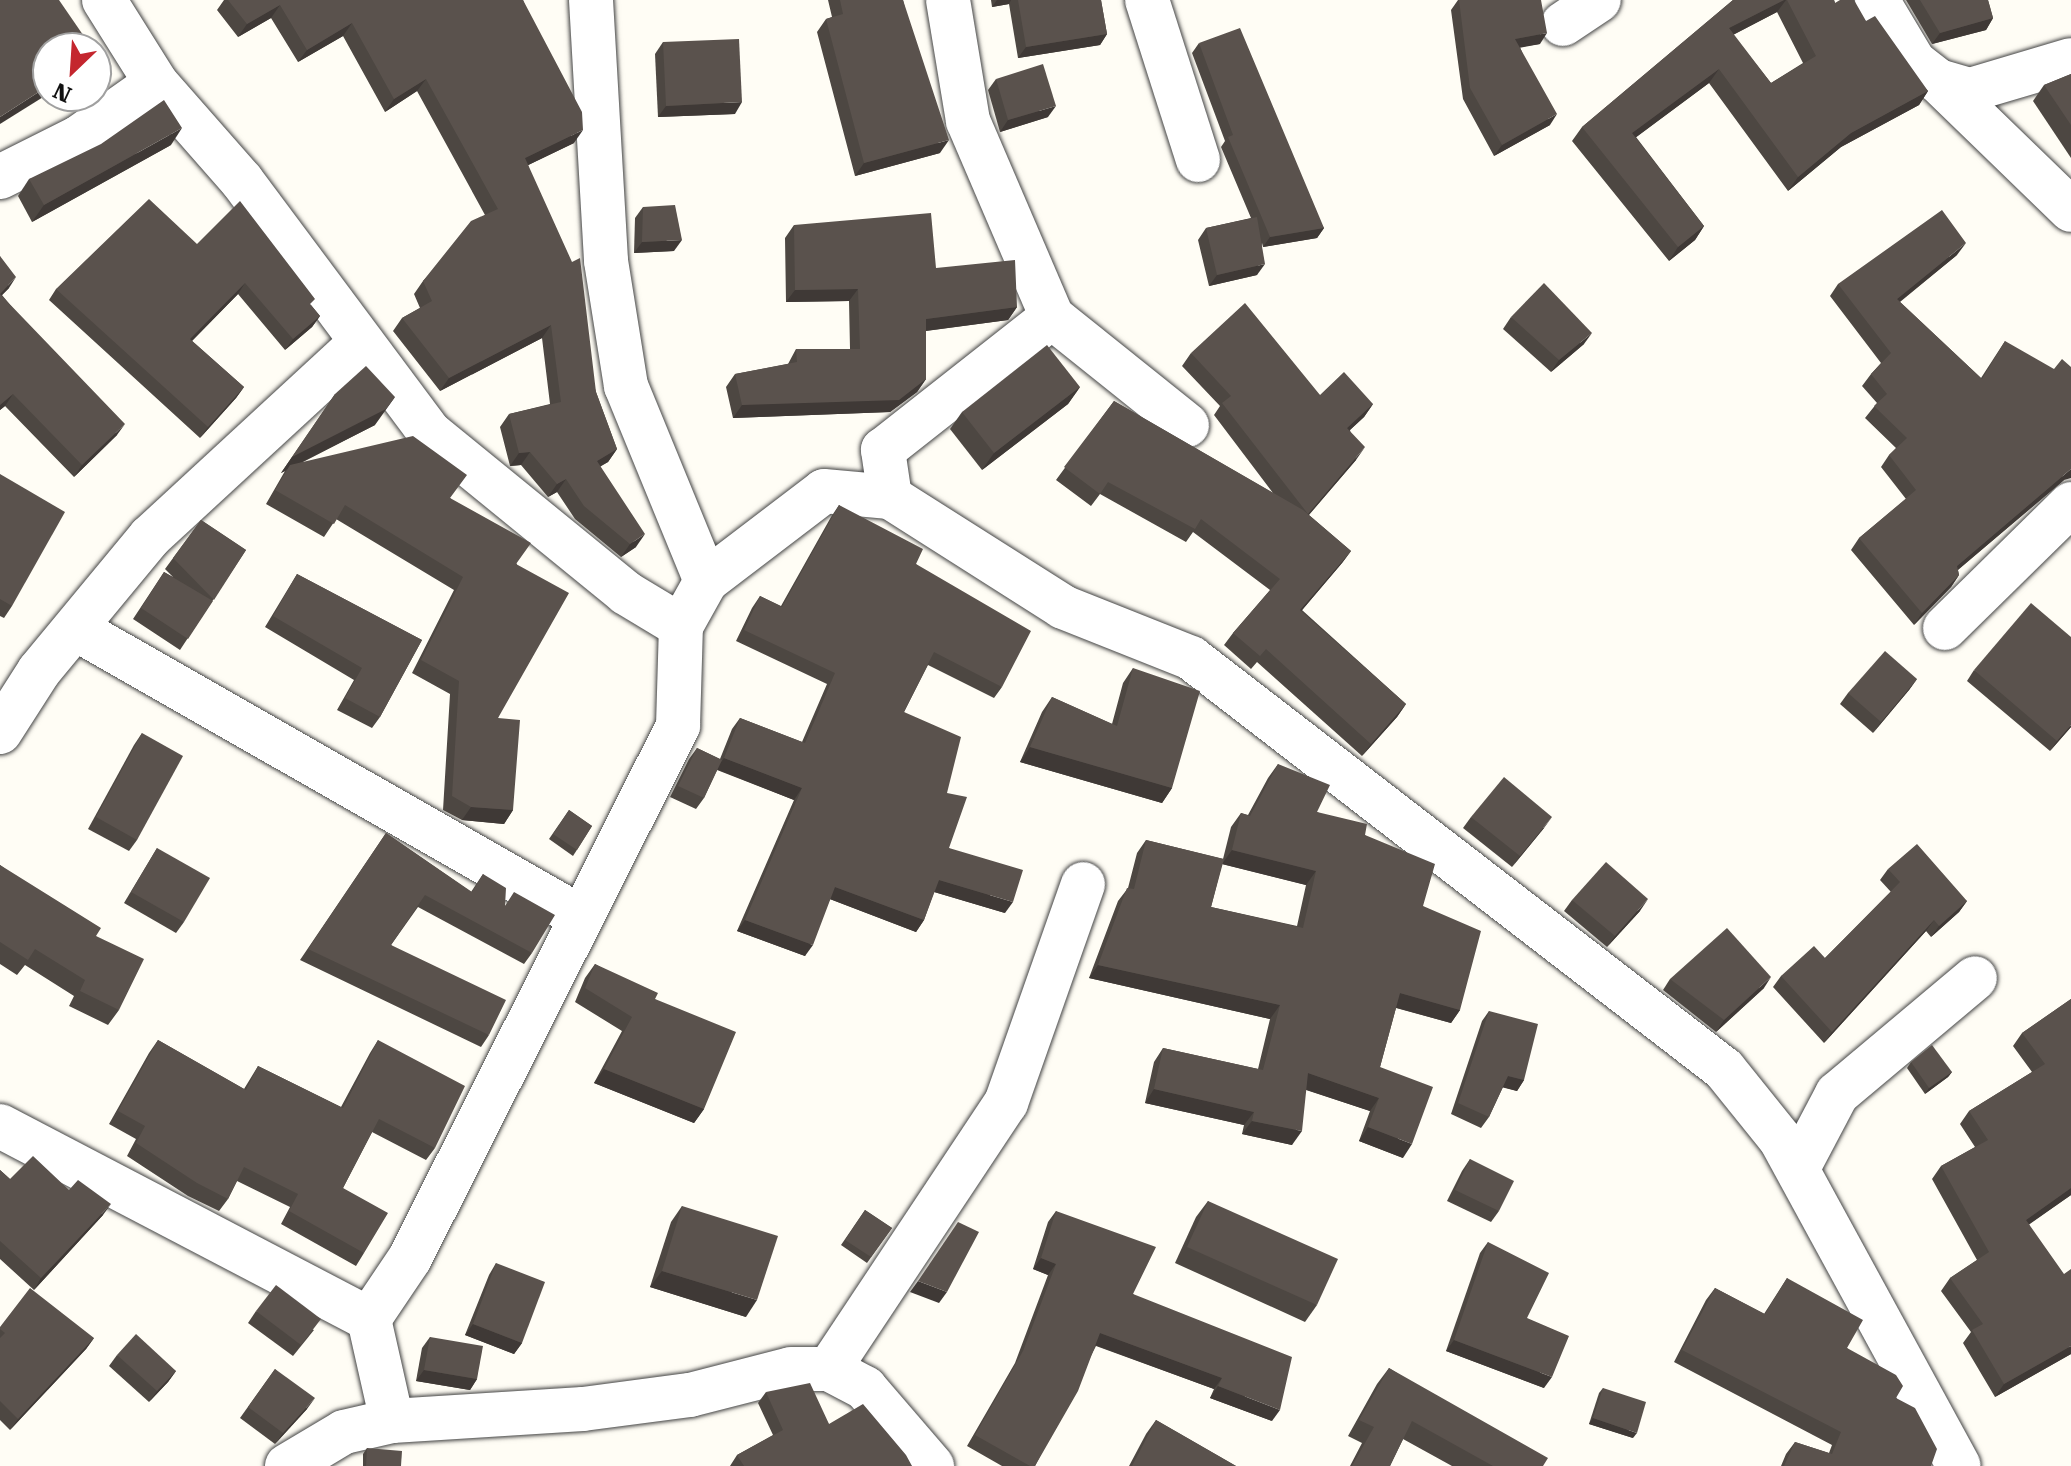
<!DOCTYPE html>
<html>
<head>
<meta charset="utf-8">
<style>
	body { margin:0 }
	#map { position:relative; width:2071px; height:1466px; overflow:hidden; background:#fffdf5; font-family:"Roboto Serif",serif }
	div>[style] { position:absolute }
	.roads { filter:drop-shadow(0 0 2px #444) drop-shadow(0 0 2px #444) }
	.minor>* { height:44px; margin:-22px; padding:0 22px; transform-origin:22px; border-radius:22px; background:#fff }
	.wall>* { inset:0; background:#4d4742 }
	.shaded-wall>* { inset:0; background:#3f3936 }
	.building>* { inset:0; background:#5a524d }
	span { translate:-50% -50%; white-space:nowrap; text-align:center; line-height:1.15; -webkit-text-stroke:8px #fff; paint-order:stroke }
	.north { position:absolute; left:32px; top:32px; width:80px; height:80px; box-sizing:border-box; background:#fff; border:2px solid #a0a0a0; border-radius:50%; rotate:205deg; font-size:22px; font-weight:700; line-height:32px; text-align:center; color:#111 }
	.north::after { content:''; display:block; margin:auto; width:28px; height:36px; background:#c4262e; clip-path:polygon(50% 0,100% 100%,50% 72%,0 100%) }
</style>
</head>
<body>
<div id="map">
	<div class="roads">
		<div class="minor">
			<i style="left:104px;top:0;width:98px;rotate:57.9deg"></i>
			<i style="left:156px;top:83px;width:130px;rotate:48.7deg"></i>
			<i style="left:242px;top:181px;width:314px;rotate:53.3deg"></i>
			<i style="left:430px;top:433px;width:253px;rotate:39.2deg"></i>
			<i style="left:626px;top:593px;width:64px;rotate:31deg"></i>
			<i style="left:591px;top:0;width:261px;rotate:86.7deg"></i>
			<i style="left:606px;top:261px;width:127px;rotate:80.9deg"></i>
			<i style="left:626px;top:386px;width:211px;rotate:67.7deg"></i>
			<i style="left:948px;top:0;width:123px;rotate:80.6deg"></i>
			<i style="left:968px;top:121px;width:213px;rotate:66.8deg"></i>
			<i style="left:1052px;top:317px;width:173px;rotate:38.7deg"></i>
			<i style="left:1147px;top:0;width:168px;rotate:72.3deg"></i>
			<i style="left:1877px;top:0;width:72px;rotate:59.2deg"></i>
			<i style="left:1914px;top:62px;width:31px;rotate:38deg"></i>
			<i style="left:1938px;top:81px;width:33px;rotate:16deg"></i>
			<i style="left:1970px;top:90px;width:105px;rotate:-16.5deg"></i>
			<i style="left:1563px;top:24px;width:43px;rotate:-33.7deg"></i>
			<i style="left:1938px;top:81px;width:185px;rotate:44.1deg"></i>
			<i style="left:0;top:177px;width:87px;rotate:-26.6deg"></i>
			<i style="left:78px;top:138px;width:95px;rotate:-35.2deg"></i>
			<i style="left:890px;top:497px;width:48px;rotate:-98.5deg"></i>
			<i style="left:883px;top:450px;width:215px;rotate:-38.2deg"></i>
			<i style="left:1945px;top:628px;width:177px;rotate:-44.5deg"></i>
			<i style="left:76px;top:629px;width:577px;rotate:29.72deg"></i>
			<i style="left:0;top:732px;width:72px;rotate:-57.4deg"></i>
			<i style="left:39px;top:671px;width:174px;rotate:-50.4deg"></i>
			<i style="left:150px;top:537px;width:286px;rotate:-42.7deg"></i>
			<i style="left:0;top:1126px;width:416px;rotate:27.6deg"></i>
			<i style="left:1798px;top:1168px;width:84px;rotate:-62.2deg"></i>
			<i style="left:1837px;top:1094px;width:180px;rotate:-40deg"></i>
			<i style="left:829px;top:1369px;width:320px;rotate:-56.4deg"></i>
			<i style="left:1006px;top:1103px;width:232px;rotate:-70.6deg"></i>
			<i style="left:392px;top:1421px;width:105px;rotate:-102.7deg"></i>
			<i style="left:369px;top:1319px;width:73px;rotate:-56.1deg"></i>
			<i style="left:410px;top:1258px;width:596px;rotate:-63.26deg"></i>
			<i style="left:678px;top:726px;width:100px;rotate:-88.3deg"></i>
			<i style="left:681px;top:626px;width:51px;rotate:-60.9deg"></i>
			<i style="left:706px;top:581px;width:148px;rotate:-37.3deg"></i>
			<i style="left:824px;top:491px;width:66px;rotate:5.2deg"></i>
			<i style="left:890px;top:497px;width:205px;rotate:32.4deg"></i>
			<i style="left:1063px;top:607px;width:138px;rotate:21.7deg"></i>
			<i style="left:1191px;top:658px;width:673px;rotate:37.64deg"></i>
			<i style="left:1724px;top:1069px;width:91px;rotate:51.2deg"></i>
			<i style="left:1781px;top:1140px;width:371px;rotate:61.4deg"></i>
			<i style="left:287px;top:1466px;width:66px;rotate:-30.8deg"></i>
			<i style="left:344px;top:1432px;width:49px;rotate:-12.9deg"></i>
			<i style="left:392px;top:1421px;width:191px;rotate:-3.6deg"></i>
			<i style="left:583px;top:1409px;width:108px;rotate:-7.5deg"></i>
			<i style="left:690px;top:1395px;width:104px;rotate:-14.4deg"></i>
			<i style="left:791px;top:1369px;width:38px"></i>
			<i style="left:829px;top:1369px;width:41px;rotate:27.8deg"></i>
			<i style="left:865px;top:1388px;width:103px;rotate:49.3deg"></i>
		</div>
	</div>
	<div class="wall">
		<i style="clip-path:polygon(224px 0,523px 0,574px 143px,528px 165px,596px 392px,617px 449px,608px 462px,600px 466px,636px 547px,621px 557px,575px 519px,557px 492px,548px 497px,521px 465px,510px 466px,500px 427px,509px 414px,550px 404px,542px 338px,440px 391px,393px 331px,402px 318px,420px 308px,414px 294px,423px 281px,485px 215px,417px 91px,385px 112px,343px 36px,298px 62px,271px 18px,238px 37px,217px 10px)"></i>
		<i style="clip-path:polygon(828px 0,903px 0,940px 153px,855px 176px,817px 32px,826px 19px,832px 17px)"></i>
		<i style="clip-path:polygon(991px 0,1101px 0,1107px 34px,1100px 45px,1018px 58px,1009px 4px,992px 7px)"></i>
		<i style="clip-path:polygon(1458px 0,1541px 0,1540px 44px,1520px 47px,1550px 125px,1494px 156px,1463px 99px,1451px 10px)"></i>
		<i style="clip-path:polygon(evenodd,1733px 0,1834px 0,1835px 3px,1866px 21px,1928px 91px,1919px 105px,1841px 147px,1788px 191px,1709px 83px,1636px 137px,1704px 226px,1695px 240px,1669px 261px,1572px 141px,1582px 127px,1733px 0,1777px 12px,1803px 63px,1771px 83px,1733px 35px,1777px 12px)"></i>
		<i style="clip-path:polygon(1906px 0,1988px 0,1993px 18px,1986px 30px,1932px 44px)"></i>
		<i style="clip-path:polygon(663px 42px,735px 114px,658px 117px,655px 54px)"></i>
		<i style="clip-path:polygon(1199px 43px,1324px 228px,1317px 238px,1263px 247px,1262px 243px,1257px 275px,1209px 286px,1198px 240px,1206px 228px,1251px 218px,1221px 147px,1225px 141px,1192px 53px)"></i>
		<i style="clip-path:polygon(2071px 74px,2071px 158px,2033px 101px,2044px 85px)"></i>
		<i style="clip-path:polygon(996px 79px,1048px 117px,1000px 132px,988px 90px)"></i>
		<i style="clip-path:polygon(171px 145px,32px 222px,18px 196px,29px 179px)"></i>
		<i style="clip-path:polygon(643px 207px,674px 251px,634px 253px,635px 218px)"></i>
		<i style="clip-path:polygon(794px 225px,936px 268px,1017px 307px,1008px 320px,926px 331px,926px 379px,917px 392px,890px 412px,733px 418px,726px 387px,735px 374px,788px 364px,796px 349px,850px 349px,849px 301px,786px 302px,785px 238px)"></i>
		<i style="clip-path:polygon(197px 244px,311px 305px,320px 316px,312px 327px,285px 350px,238px 294px,192px 341px,244px 387px,236px 398px,200px 438px,49px 300px,56px 289px)"></i>
		<i style="clip-path:polygon(1957px 255px,1900px 302px,1981px 378px,2005px 341px,2064px 480px,1958px 570px,1959px 575px,1951px 587px,1914px 625px,1851px 550px,1859px 538px,1906px 499px,1881px 467px,1889px 455px,1896px 448px,1865px 418px,1877px 403px,1862px 386px,1871px 374px,1881px 363px,1830px 296px,1838px 284px)"></i>
		<i style="clip-path:polygon(0 256px,9px 288px,2px 295px,117px 435px,74px 477px,5px 406px,0 410px)"></i>
		<i style="clip-path:polygon(1511px 317px,1584px 344px,1551px 372px,1503px 329px)"></i>
		<i style="clip-path:polygon(1191px 353px,1320px 395px,1373px 404px,1364px 417px,1350px 430px,1356px 460px,1309px 515px,1351px 551px,1342px 563px,1302px 610px,1406px 704px,1397px 717px,1362px 756px,1257px 662px,1251px 669px,1224px 645px,1233px 633px,1270px 590px,1193px 532px,1186px 542px,1100px 494px,1091px 506px,1056px 480px,1114px 401px,1273px 493px,1214px 415px,1220px 406px,1182px 366px)"></i>
		<i style="clip-path:polygon(1080px 387px,1068px 404px,982px 470px,950px 429px,962px 412px)"></i>
		<i style="clip-path:polygon(335px 394px,375px 425px,303px 462px,450px 498px,517px 564px,498px 718px,513px 810px,504px 824px,462px 820px,443px 810px,450px 694px,412px 673px,454px 590px,336px 519px,324px 537px,266px 504px,285px 471px,281px 473px)"></i>
		<i style="clip-path:polygon(0 474px,12px 606px,4px 618px,0 616px)"></i>
		<i style="clip-path:polygon(839px 505px,916px 564px,1002px 687px,994px 698px,928px 665px,904px 712px,947px 793px,949px 848px,1005px 913px,934px 892px,924px 920px,916px 932px,830px 899px,805px 956px,737px 931px,794px 800px,717px 770px,704px 798px,696px 809px,670px 797px,689px 759px,697px 748px,720px 759px,732px 729px,740px 718px,802px 742px,827px 684px,736px 641px,752px 608px,760px 596px,781px 606px,831px 517px)"></i>
		<i style="clip-path:polygon(201px 520px,246px 550px,180px 650px,133px 619px,164px 572px,173px 577px,165px 569px)"></i>
		<i style="clip-path:polygon(297px 574px,422px 640px,380px 717px,372px 728px,337px 710px,354px 680px,265px 627px)"></i>
		<i style="clip-path:polygon(1133px 668px,1172px 788px,1162px 803px,1020px 762px,1042px 712px,1052px 697px,1112px 724px,1123px 683px)"></i>
		<i style="clip-path:polygon(1974px 670px,2071px 727px,2050px 751px,1967px 681px)"></i>
		<i style="clip-path:polygon(1917px 679px,1909px 690px,1873px 733px,1840px 704px,1848px 693px)"></i>
		<i style="clip-path:polygon(142px 733px,137px 840px,129px 851px,88px 829px,134px 745px)"></i>
		<i style="clip-path:polygon(evenodd,1278px 764px,1317px 812px,1365px 835px,1423px 906px,1460px 1010px,1451px 1023px,1396px 1008px,1380px 1067px,1403px 1158px,1359px 1141px,1370px 1111px,1306px 1090px,1292px 1145px,1242px 1134px,1244px 1125px,1145px 1103px,1154px 1062px,1163px 1048px,1258px 1069px,1270px 1019px,1089px 978px,1118px 901px,1128px 888px,1137px 853px,1146px 840px,1223px 859px,1231px 827px,1241px 813px,1248px 815px,1268px 778px,1278px 764px,1222px 864px,1306px 885px,1297px 926px,1211px 907px,1222px 864px)"></i>
		<i style="clip-path:polygon(569px 810px,592px 826px,573px 856px,549px 839px)"></i>
		<i style="clip-path:polygon(1471px 817px,1544px 828px,1512px 867px,1463px 828px)"></i>
		<i style="clip-path:polygon(386px 833px,471px 892px,483px 874px,505px 905px,532px 953px,524px 964px,418px 907px,391px 945px,489px 1035px,481px 1047px,300px 960px)"></i>
		<i style="clip-path:polygon(157px 848px,184px 922px,176px 933px,124px 903px)"></i>
		<i style="clip-path:polygon(0 865px,96px 936px,119px 1010px,108px 1025px,69px 1006px,74px 996px,25px 965px,17px 975px,0 964px)"></i>
		<i style="clip-path:polygon(1888px 869px,1967px 901px,1959px 912px,1931px 937px,1926px 931px,1824px 1043px,1773px 987px,1781px 976px,1825px 958px,1891px 892px,1880px 880px)"></i>
		<i style="clip-path:polygon(1572px 900px,1640px 911px,1607px 947px,1564px 911px)"></i>
		<i style="clip-path:polygon(595px 964px,655px 999px,704px 1109px,694px 1123px,594px 1083px,622px 1031px,575px 1002px,585px 978px)"></i>
		<i style="clip-path:polygon(1670px 979px,1764px 988px,1716px 1032px,1663px 990px)"></i>
		<i style="clip-path:polygon(2071px 999px,2071px 1195px,2029px 1224px,2071px 1354px,1995px 1397px,1963px 1343px,1971px 1332px,1941px 1291px,1950px 1278px,1977px 1260px,1932px 1179px,1941px 1166px,1975px 1147px,1960px 1124px,1969px 1111px,2032px 1072px,2013px 1046px,2022px 1033px)"></i>
		<i style="clip-path:polygon(1489px 1011px,1524px 1080px,1517px 1091px,1503px 1087px,1489px 1117px,1481px 1128px,1451px 1114px,1482px 1021px)"></i>
		<i style="clip-path:polygon(158px 1040px,244px 1089px,258px 1066px,341px 1107px,370px 1053px,378px 1040px,435px 1148px,426px 1160px,372px 1132px,343px 1188px,364px 1253px,356px 1266px,281px 1224px,290px 1207px,237px 1181px,228px 1199px,219px 1211px,188px 1196px,127px 1156px,136px 1139px,109px 1124px,149px 1053px)"></i>
		<i style="clip-path:polygon(1911px 1062px,1952px 1072px,1948px 1077px,1925px 1094px,1907px 1068px)"></i>
		<i style="clip-path:polygon(1470px 1159px,1499px 1211px,1491px 1222px,1447px 1201px,1462px 1171px)"></i>
		<i style="clip-path:polygon(0 1170px,10px 1179px,69px 1190px,103px 1215px,34px 1290px,0 1259px)"></i>
		<i style="clip-path:polygon(1208px 1201px,1317px 1305px,1305px 1322px,1175px 1263px,1196px 1217px)"></i>
		<i style="clip-path:polygon(682px 1206px,746px 1317px,650px 1287px,671px 1222px)"></i>
		<i style="clip-path:polygon(865px 1210px,892px 1228px,867px 1263px,841px 1245px)"></i>
		<i style="clip-path:polygon(1056px 1211px,1133px 1294px,1272px 1421px,1210px 1398px,1214px 1389px,1096px 1346px,1035px 1466px,1002px 1466px,967px 1446px,1015px 1363px,1048px 1275px,1033px 1269px,1048px 1222px)"></i>
		<i style="clip-path:polygon(1488px 1242px,1527px 1318px,1544px 1388px,1446px 1351px,1480px 1253px)"></i>
		<i style="clip-path:polygon(496px 1263px,522px 1343px,514px 1354px,465px 1335px,489px 1275px)"></i>
		<i style="clip-path:polygon(1787px 1278px,1847px 1348px,1896px 1398px,1931px 1466px,1781px 1466px,1786px 1454px,1795px 1442px,1829px 1453px,1832px 1445px,1674px 1362px,1706px 1300px,1715px 1288px,1764px 1314px)"></i>
		<i style="clip-path:polygon(256px 1311px,314px 1330px,293px 1356px,248px 1323px)"></i>
		<i style="clip-path:polygon(0 1327px,94px 1338px,86px 1349px,10px 1430px,0 1420px)"></i>
		<i style="clip-path:polygon(430px 1337px,477px 1379px,470px 1390px,416px 1381px,422px 1348px)"></i>
		<i style="clip-path:polygon(117px 1355px,176px 1371px,168px 1382px,149px 1402px,109px 1366px)"></i>
		<i style="clip-path:polygon(1389px 1368px,1543px 1466px,1452px 1466px,1403px 1439px,1390px 1466px,1350px 1466px,1362px 1443px,1348px 1436px,1377px 1384px)"></i>
		<i style="clip-path:polygon(275px 1369px,307px 1409px,275px 1444px,240px 1418px)"></i>
		<i style="clip-path:polygon(1603px 1388px,1633px 1438px,1589px 1424px,1599px 1393px)"></i>
		<i style="clip-path:polygon(766px 1392px,829px 1424px,912px 1466px,730px 1466px,737px 1455px,773px 1435px,758px 1403px)"></i>
		<i style="clip-path:polygon(1156px 1420px,1236px 1466px,1129px 1466px,1146px 1434px)"></i>
		<i style="clip-path:polygon(367px 1448px,401px 1466px,363px 1466px,363px 1454px)"></i>
	</div>
	<div class="shaded-wall">
		<i style="clip-path:polygon(997px 0,1011px 0,1009px 4px,992px 7px)"></i>
		<i style="clip-path:polygon(1784px 0,1786px 0,1777px 12px,1719px 42px,1729px 28px)"></i>
		<i style="clip-path:polygon(280px 5px,271px 18px,238px 37px,247px 24px)"></i>
		<i style="clip-path:polygon(1993px 18px,1986px 30px,1932px 44px,1940px 33px)"></i>
		<i style="clip-path:polygon(352px 23px,343px 36px,298px 62px,307px 50px)"></i>
		<i style="clip-path:polygon(1547px 33px,1540px 44px,1508px 50px,1515px 39px)"></i>
		<i style="clip-path:polygon(1107px 34px,1100px 45px,1018px 58px,1026px 47px)"></i>
		<i style="clip-path:polygon(1719px 69px,1709px 83px,1623px 147px,1632px 133px)"></i>
		<i style="clip-path:polygon(426px 79px,417px 91px,385px 112px,394px 99px)"></i>
		<i style="clip-path:polygon(48px 86px,48px 94px,0 124px,0 117px)"></i>
		<i style="clip-path:polygon(1928px 91px,1919px 105px,1841px 147px,1788px 191px,1798px 177px,1851px 133px)"></i>
		<i style="clip-path:polygon(742px 102px,735px 114px,658px 117px,666px 106px)"></i>
		<i style="clip-path:polygon(1056px 106px,1048px 117px,1000px 132px,1008px 120px)"></i>
		<i style="clip-path:polygon(1557px 114px,1550px 125px,1494px 156px,1502px 145px)"></i>
		<i style="clip-path:polygon(182px 128px,171px 145px,32px 222px,44px 205px)"></i>
		<i style="clip-path:polygon(583px 130px,574px 143px,516px 171px,525px 158px)"></i>
		<i style="clip-path:polygon(949px 140px,940px 153px,855px 176px,864px 163px)"></i>
		<i style="clip-path:polygon(1704px 226px,1695px 240px,1669px 261px,1678px 247px)"></i>
		<i style="clip-path:polygon(1324px 228px,1317px 238px,1263px 247px,1270px 237px)"></i>
		<i style="clip-path:polygon(682px 240px,674px 251px,634px 253px,642px 242px)"></i>
		<i style="clip-path:polygon(1966px 243px,1957px 255px,1888px 311px,1897px 299px)"></i>
		<i style="clip-path:polygon(1265px 264px,1257px 275px,1209px 286px,1217px 275px)"></i>
		<i style="clip-path:polygon(16px 277px,9px 288px,0 297px,0 294px)"></i>
		<i style="clip-path:polygon(245px 283px,238px 294px,183px 350px,190px 339px)"></i>
		<i style="clip-path:polygon(858px 289px,849px 301px,786px 302px,795px 290px)"></i>
		<i style="clip-path:polygon(1017px 307px,1008px 320px,917px 332px,926px 319px)"></i>
		<i style="clip-path:polygon(320px 316px,312px 327px,285px 350px,293px 339px)"></i>
		<i style="clip-path:polygon(551px 325px,542px 338px,440px 391px,449px 378px)"></i>
		<i style="clip-path:polygon(1592px 333px,1584px 344px,1551px 372px,1559px 360px)"></i>
		<i style="clip-path:polygon(926px 379px,917px 392px,890px 412px,733px 418px,742px 405px)"></i>
		<i style="clip-path:polygon(244px 387px,236px 398px,200px 438px,208px 427px)"></i>
		<i style="clip-path:polygon(1080px 387px,1068px 404px,982px 470px,994px 453px)"></i>
		<i style="clip-path:polygon(13px 394px,5px 406px,0 410px,0 405px)"></i>
		<i style="clip-path:polygon(395px 397px,375px 425px,286px 470px,290px 465px,285px 471px,281px 473px,292px 457px)"></i>
		<i style="clip-path:polygon(1373px 404px,1364px 417px,1339px 440px,1347px 428px)"></i>
		<i style="clip-path:polygon(125px 424px,117px 435px,74px 477px,82px 465px)"></i>
		<i style="clip-path:polygon(1365px 447px,1356px 460px,1299px 526px,1308px 514px)"></i>
		<i style="clip-path:polygon(617px 449px,608px 462px,588px 474px,597px 461px)"></i>
		<i style="clip-path:polygon(530px 452px,521px 465px,510px 466px,519px 453px)"></i>
		<i style="clip-path:polygon(2071px 469px,2071px 478px,2064px 480px,1948px 578px,1957px 566px)"></i>
		<i style="clip-path:polygon(566px 479px,557px 492px,548px 497px,557px 484px)"></i>
		<i style="clip-path:polygon(645px 534px,636px 547px,621px 557px,630px 544px)"></i>
		<i style="clip-path:polygon(1351px 551px,1342px 563px,1292px 622px,1300px 610px)"></i>
		<i style="clip-path:polygon(1959px 575px,1951px 587px,1914px 625px,1922px 613px)"></i>
		<i style="clip-path:polygon(1917px 679px,1909px 690px,1873px 733px,1881px 722px)"></i>
		<i style="clip-path:polygon(1406px 704px,1397px 717px,1362px 756px,1371px 744px)"></i>
		<i style="clip-path:polygon(2071px 725px,2071px 727px,2050px 751px,2057px 741px)"></i>
		<i style="clip-path:polygon(1030px 747px,1172px 788px,1162px 803px,1020px 762px)"></i>
		<i style="clip-path:polygon(724px 758px,802px 788px,794px 800px,716px 769px)"></i>
		<i style="clip-path:polygon(471px 807px,513px 810px,504px 824px,462px 820px)"></i>
		<i style="clip-path:polygon(1552px 817px,1544px 828px,1512px 867px,1520px 856px)"></i>
		<i style="clip-path:polygon(1232px 850px,1316px 871px,1306px 885px,1222px 864px)"></i>
		<i style="clip-path:polygon(939px 880px,1013px 902px,1005px 913px,931px 891px)"></i>
		<i style="clip-path:polygon(835px 887px,924px 920px,916px 932px,827px 898px)"></i>
		<i style="clip-path:polygon(1648px 899px,1640px 911px,1607px 947px,1615px 936px)"></i>
		<i style="clip-path:polygon(1967px 901px,1959px 912px,1931px 937px,1939px 926px)"></i>
		<i style="clip-path:polygon(745px 920px,813px 945px,805px 956px,737px 931px)"></i>
		<i style="clip-path:polygon(1934px 920px,1926px 931px,1824px 1043px,1832px 1032px)"></i>
		<i style="clip-path:polygon(1098px 965px,1280px 1005px,1270px 1019px,1089px 978px)"></i>
		<i style="clip-path:polygon(1771px 977px,1764px 988px,1716px 1032px,1724px 1020px)"></i>
		<i style="clip-path:polygon(1400px 993px,1460px 1010px,1451px 1023px,1390px 1006px)"></i>
		<i style="clip-path:polygon(604px 1069px,704px 1109px,694px 1123px,594px 1083px)"></i>
		<i style="clip-path:polygon(1952px 1072px,1948px 1077px,1925px 1094px,1929px 1088px)"></i>
		<i style="clip-path:polygon(1308px 1073px,1379px 1098px,1370px 1111px,1298px 1087px)"></i>
		<i style="clip-path:polygon(1508px 1076px,1524px 1080px,1517px 1091px,1501px 1087px)"></i>
		<i style="clip-path:polygon(1154px 1089px,1254px 1112px,1244px 1125px,1145px 1103px)"></i>
		<i style="clip-path:polygon(1252px 1121px,1302px 1131px,1292px 1145px,1242px 1134px)"></i>
		<i style="clip-path:polygon(1368px 1127px,1412px 1144px,1403px 1158px,1359px 1141px)"></i>
		<i style="clip-path:polygon(2071px 1188px,2071px 1195px,2017px 1233px,2026px 1220px)"></i>
		<i style="clip-path:polygon(111px 1204px,103px 1215px,34px 1290px,41px 1278px)"></i>
		<i style="clip-path:polygon(1041px 1258px,1056px 1264px,1048px 1275px,1033px 1269px)"></i>
		<i style="clip-path:polygon(662px 1271px,757px 1300px,746px 1317px,650px 1287px)"></i>
		<i style="clip-path:polygon(918px 1281px,947px 1292px,939px 1303px,910px 1292px)"></i>
		<i style="clip-path:polygon(473px 1324px,522px 1343px,514px 1354px,465px 1335px)"></i>
		<i style="clip-path:polygon(1100px 1333px,1222px 1378px,1214px 1389px,1092px 1344px)"></i>
		<i style="clip-path:polygon(94px 1338px,86px 1349px,10px 1430px,18px 1419px)"></i>
		<i style="clip-path:polygon(1454px 1340px,1552px 1377px,1544px 1388px,1446px 1351px)"></i>
		<i style="clip-path:polygon(2071px 1346px,2071px 1354px,1995px 1397px,2004px 1384px)"></i>
		<i style="clip-path:polygon(424px 1370px,477px 1379px,470px 1390px,416px 1381px)"></i>
		<i style="clip-path:polygon(176px 1371px,168px 1382px,149px 1402px,157px 1391px)"></i>
		<i style="clip-path:polygon(1218px 1386px,1280px 1410px,1272px 1421px,1210px 1398px)"></i>
		<i style="clip-path:polygon(315px 1398px,307px 1409px,275px 1444px,283px 1433px)"></i>
		<i style="clip-path:polygon(1593px 1418px,1637px 1433px,1633px 1438px,1589px 1424px)"></i>
	</div>
	<div class="building">
		<i style="clip-path:polygon(0 0,59px 0,92px 48px,48px 48px,48px 86px,0 117px)"></i>
		<i style="clip-path:polygon(228px 0,523px 0,582px 112px,583px 130px,525px 158px,572px 262px,580px 258px,596px 392px,617px 449px,597px 461px,645px 534px,630px 544px,584px 506px,566px 479px,557px 484px,530px 452px,519px 453px,509px 414px,561px 402px,551px 325px,449px 378px,402px 318px,432px 301px,423px 281px,471px 221px,498px 209px,426px 79px,394px 99px,352px 23px,307px 50px,280px 5px,247px 24px)"></i>
		<i style="clip-path:polygon(840px 0,903px 0,949px 140px,864px 163px,826px 19px,843px 14px)"></i>
		<i style="clip-path:polygon(1018px 0,1101px 0,1107px 34px,1026px 47px)"></i>
		<i style="clip-path:polygon(1459px 0,1541px 0,1547px 33px,1515px 39px,1557px 114px,1502px 145px,1470px 88px)"></i>
		<i style="clip-path:polygon(1733px 0,1784px 0,1729px 28px,1771px 83px,1816px 56px,1787px 0,1834px 0,1835px 3px,1840px 0,1854px 0,1866px 21px,1875px 16px,1928px 91px,1851px 133px,1798px 177px,1719px 69px,1632px 133px,1704px 226px,1678px 247px,1582px 127px)"></i>
		<i style="clip-path:polygon(1920px 0,1988px 0,1993px 18px,1940px 33px)"></i>
		<i style="clip-path:polygon(1240px 28px,1324px 228px,1270px 237px,1228px 137px,1233px 135px,1199px 43px)"></i>
		<i style="clip-path:polygon(739px 39px,742px 102px,666px 106px,663px 42px)"></i>
		<i style="clip-path:polygon(1043px 64px,1056px 106px,1008px 120px,996px 79px)"></i>
		<i style="clip-path:polygon(2071px 74px,2071px 125px,2044px 85px)"></i>
		<i style="clip-path:polygon(164px 100px,182px 128px,44px 205px,29px 179px,101px 144px)"></i>
		<i style="clip-path:polygon(149px 199px,197px 244px,240px 201px,315px 299px,310px 304px,320px 316px,293px 339px,245px 283px,190px 339px,244px 387px,208px 427px,56px 289px)"></i>
		<i style="clip-path:polygon(675px 205px,682px 240px,642px 242px,643px 207px)"></i>
		<i style="clip-path:polygon(1942px 210px,1966px 243px,1897px 299px,1982px 379px,2005px 341px,2054px 369px,2062px 359px,2071px 367px,2071px 469px,1957px 566px,1959px 575px,1922px 613px,1859px 538px,1916px 490px,1889px 455px,1907px 438px,1874px 406px,1887px 394px,1871px 374px,1891px 353px,1838px 284px)"></i>
		<i style="clip-path:polygon(931px 213px,936px 268px,1015px 260px,1017px 307px,926px 319px,926px 379px,899px 400px,742px 405px,735px 374px,797px 362px,796px 349px,860px 349px,858px 289px,795px 290px,794px 225px)"></i>
		<i style="clip-path:polygon(1257px 217px,1265px 264px,1217px 275px,1206px 228px)"></i>
		<i style="clip-path:polygon(0 256px,16px 277px,0 294px,125px 424px,82px 465px,13px 394px,0 405px)"></i>
		<i style="clip-path:polygon(1544px 283px,1592px 333px,1559px 360px,1511px 317px)"></i>
		<i style="clip-path:polygon(1245px 303px,1320px 395px,1344px 372px,1373px 404px,1347px 428px,1365px 447px,1308px 514px,1222px 403px,1231px 396px,1191px 353px)"></i>
		<i style="clip-path:polygon(1047px 345px,1080px 387px,994px 453px,962px 412px)"></i>
		<i style="clip-path:polygon(366px 366px,395px 397px,386px 409px,292px 457px,335px 394px)"></i>
		<i style="clip-path:polygon(1114px 401px,1303px 510px,1351px 551px,1300px 610px,1406px 704px,1371px 744px,1266px 649px,1260px 656px,1233px 633px,1280px 579px,1201px 519px,1195px 529px,1108px 482px,1100px 494px,1064px 467px)"></i>
		<i style="clip-path:polygon(413px 436px,467px 475px,450px 498px,531px 543px,516px 564px,569px 593px,498px 718px,520px 720px,513px 810px,471px 807px,452px 796px,459px 681px,421px 660px,463px 577px,345px 505px,334px 524px,275px 490px,290px 465px)"></i>
		<i style="clip-path:polygon(0 474px,65px 512px,12px 606px,0 599px)"></i>
		<i style="clip-path:polygon(839px 505px,923px 549px,916px 564px,1031px 631px,1002px 687px,934px 652px,904px 712px,961px 737px,947px 793px,967px 797px,949px 848px,1023px 870px,1013px 902px,939px 880px,924px 920px,835px 887px,813px 945px,745px 920px,802px 788px,724px 758px,740px 718px,805px 743px,835px 673px,744px 630px,760px 596px,782px 607px)"></i>
		<i style="clip-path:polygon(201px 520px,246px 550px,214px 600px,173px 558px)"></i>
		<i style="clip-path:polygon(164px 572px,213px 601px,188px 639px,141px 608px)"></i>
		<i style="clip-path:polygon(297px 574px,422px 640px,380px 717px,345px 698px,362px 668px,273px 616px)"></i>
		<i style="clip-path:polygon(2031px 603px,2071px 637px,2071px 725px,2057px 741px,1974px 670px)"></i>
		<i style="clip-path:polygon(1885px 651px,1917px 679px,1881px 722px,1848px 693px)"></i>
		<i style="clip-path:polygon(1133px 668px,1200px 691px,1172px 788px,1030px 747px,1052px 697px,1117px 726px)"></i>
		<i style="clip-path:polygon(142px 733px,183px 756px,137px 840px,96px 817px)"></i>
		<i style="clip-path:polygon(697px 748px,722px 760px,704px 798px,678px 786px)"></i>
		<i style="clip-path:polygon(1278px 764px,1330px 785px,1317px 812px,1367px 824px,1365px 835px,1435px 864px,1423px 906px,1481px 931px,1460px 1010px,1400px 993px,1380px 1067px,1433px 1087px,1412px 1144px,1368px 1127px,1379px 1098px,1308px 1073px,1302px 1131px,1252px 1121px,1254px 1112px,1154px 1089px,1163px 1048px,1263px 1070px,1280px 1005px,1098px 965px,1127px 888px,1134px 889px,1146px 840px,1224px 859px,1211px 907px,1303px 928px,1316px 871px,1232px 850px,1241px 813px,1250px 816px)"></i>
		<i style="clip-path:polygon(1504px 777px,1552px 817px,1520px 856px,1471px 817px)"></i>
		<i style="clip-path:polygon(569px 810px,592px 826px,577px 850px,553px 834px)"></i>
		<i style="clip-path:polygon(386px 833px,472px 892px,483px 874px,506px 888px,505px 906px,514px 892px,555px 915px,532px 953px,425px 895px,391px 945px,506px 1000px,489px 1035px,308px 949px)"></i>
		<i style="clip-path:polygon(1917px 844px,1967px 901px,1939px 926px,1934px 920px,1832px 1032px,1781px 976px,1814px 946px,1825px 958px,1900px 882px,1888px 869px)"></i>
		<i style="clip-path:polygon(157px 848px,210px 878px,184px 922px,131px 892px)"></i>
		<i style="clip-path:polygon(1606px 862px,1648px 899px,1615px 936px,1572px 900px)"></i>
		<i style="clip-path:polygon(0 865px,101px 928px,96px 936px,144px 959px,119px 1010px,80px 991px,85px 980px,35px 949px,28px 960px,0 942px)"></i>
		<i style="clip-path:polygon(1727px 928px,1771px 977px,1724px 1020px,1670px 979px)"></i>
		<i style="clip-path:polygon(595px 964px,658px 993px,655px 999px,736px 1032px,704px 1109px,604px 1069px,632px 1017px,585px 988px)"></i>
		<i style="clip-path:polygon(2071px 999px,2071px 1188px,2026px 1220px,2064px 1274px,2071px 1269px,2071px 1346px,2004px 1384px,1972px 1330px,1983px 1324px,1950px 1278px,1989px 1252px,1941px 1166px,1988px 1140px,1969px 1111px,2045px 1064px,2022px 1033px)"></i>
		<i style="clip-path:polygon(1489px 1011px,1538px 1024px,1524px 1080px,1508px 1076px,1489px 1117px,1458px 1103px)"></i>
		<i style="clip-path:polygon(158px 1040px,246px 1090px,258px 1066px,343px 1108px,378px 1040px,465px 1086px,435px 1148px,379px 1119px,343px 1188px,388px 1213px,364px 1253px,289px 1211px,298px 1194px,244px 1167px,228px 1199px,197px 1183px,136px 1143px,145px 1126px,118px 1111px)"></i>
		<i style="clip-path:polygon(1932px 1045px,1952px 1072px,1929px 1088px,1911px 1062px)"></i>
		<i style="clip-path:polygon(33px 1156px,69px 1190px,78px 1180px,111px 1204px,41px 1278px,0 1241px,0 1170px,10px 1179px)"></i>
		<i style="clip-path:polygon(1470px 1159px,1514px 1181px,1499px 1211px,1455px 1190px)"></i>
		<i style="clip-path:polygon(1208px 1201px,1338px 1259px,1317px 1305px,1187px 1247px)"></i>
		<i style="clip-path:polygon(682px 1206px,778px 1236px,757px 1300px,662px 1271px)"></i>
		<i style="clip-path:polygon(865px 1210px,892px 1228px,871px 1257px,845px 1240px)"></i>
		<i style="clip-path:polygon(1056px 1211px,1156px 1247px,1133px 1294px,1292px 1357px,1280px 1410px,1218px 1386px,1222px 1378px,1100px 1333px,1078px 1391px,1035px 1466px,1030px 1466px,975px 1435px,1023px 1351px,1056px 1264px,1041px 1258px)"></i>
		<i style="clip-path:polygon(958px 1222px,979px 1232px,947px 1292px,918px 1281px)"></i>
		<i style="clip-path:polygon(1488px 1242px,1549px 1273px,1527px 1318px,1569px 1336px,1552px 1377px,1454px 1340px)"></i>
		<i style="clip-path:polygon(496px 1263px,545px 1282px,522px 1343px,473px 1324px)"></i>
		<i style="clip-path:polygon(1787px 1278px,1863px 1320px,1847px 1348px,1896px 1375px,1903px 1386px,1896px 1398px,1915px 1408px,1937px 1449px,1931px 1466px,1784px 1466px,1795px 1442px,1832px 1454px,1841px 1432px,1682px 1350px,1715px 1288px,1765px 1314px)"></i>
		<i style="clip-path:polygon(276px 1285px,321px 1319px,301px 1345px,256px 1311px)"></i>
		<i style="clip-path:polygon(30px 1288px,94px 1338px,18px 1419px,0 1401px,0 1338px,5px 1333px,0 1329px,0 1327px)"></i>
		<i style="clip-path:polygon(136px 1334px,176px 1371px,157px 1391px,117px 1355px)"></i>
		<i style="clip-path:polygon(430px 1337px,483px 1346px,477px 1379px,424px 1370px)"></i>
		<i style="clip-path:polygon(1389px 1368px,1548px 1458px,1543px 1466px,1493px 1466px,1412px 1421px,1390px 1466px,1352px 1466px,1374px 1427px,1359px 1420px)"></i>
		<i style="clip-path:polygon(275px 1369px,315px 1398px,283px 1433px,248px 1407px)"></i>
		<i style="clip-path:polygon(810px 1383px,829px 1424px,863px 1404px,906px 1455px,912px 1466px,744px 1466px,737px 1455px,783px 1430px,766px 1392px)"></i>
		<i style="clip-path:polygon(1603px 1388px,1646px 1402px,1637px 1433px,1593px 1418px)"></i>
		<i style="clip-path:polygon(1156px 1420px,1236px 1466px,1132px 1466px)"></i>
		<i style="clip-path:polygon(367px 1448px,402px 1451px,401px 1466px,366px 1466px)"></i>
	</div>
	<div class="north">N</div>
</div>
</body>
</html>
